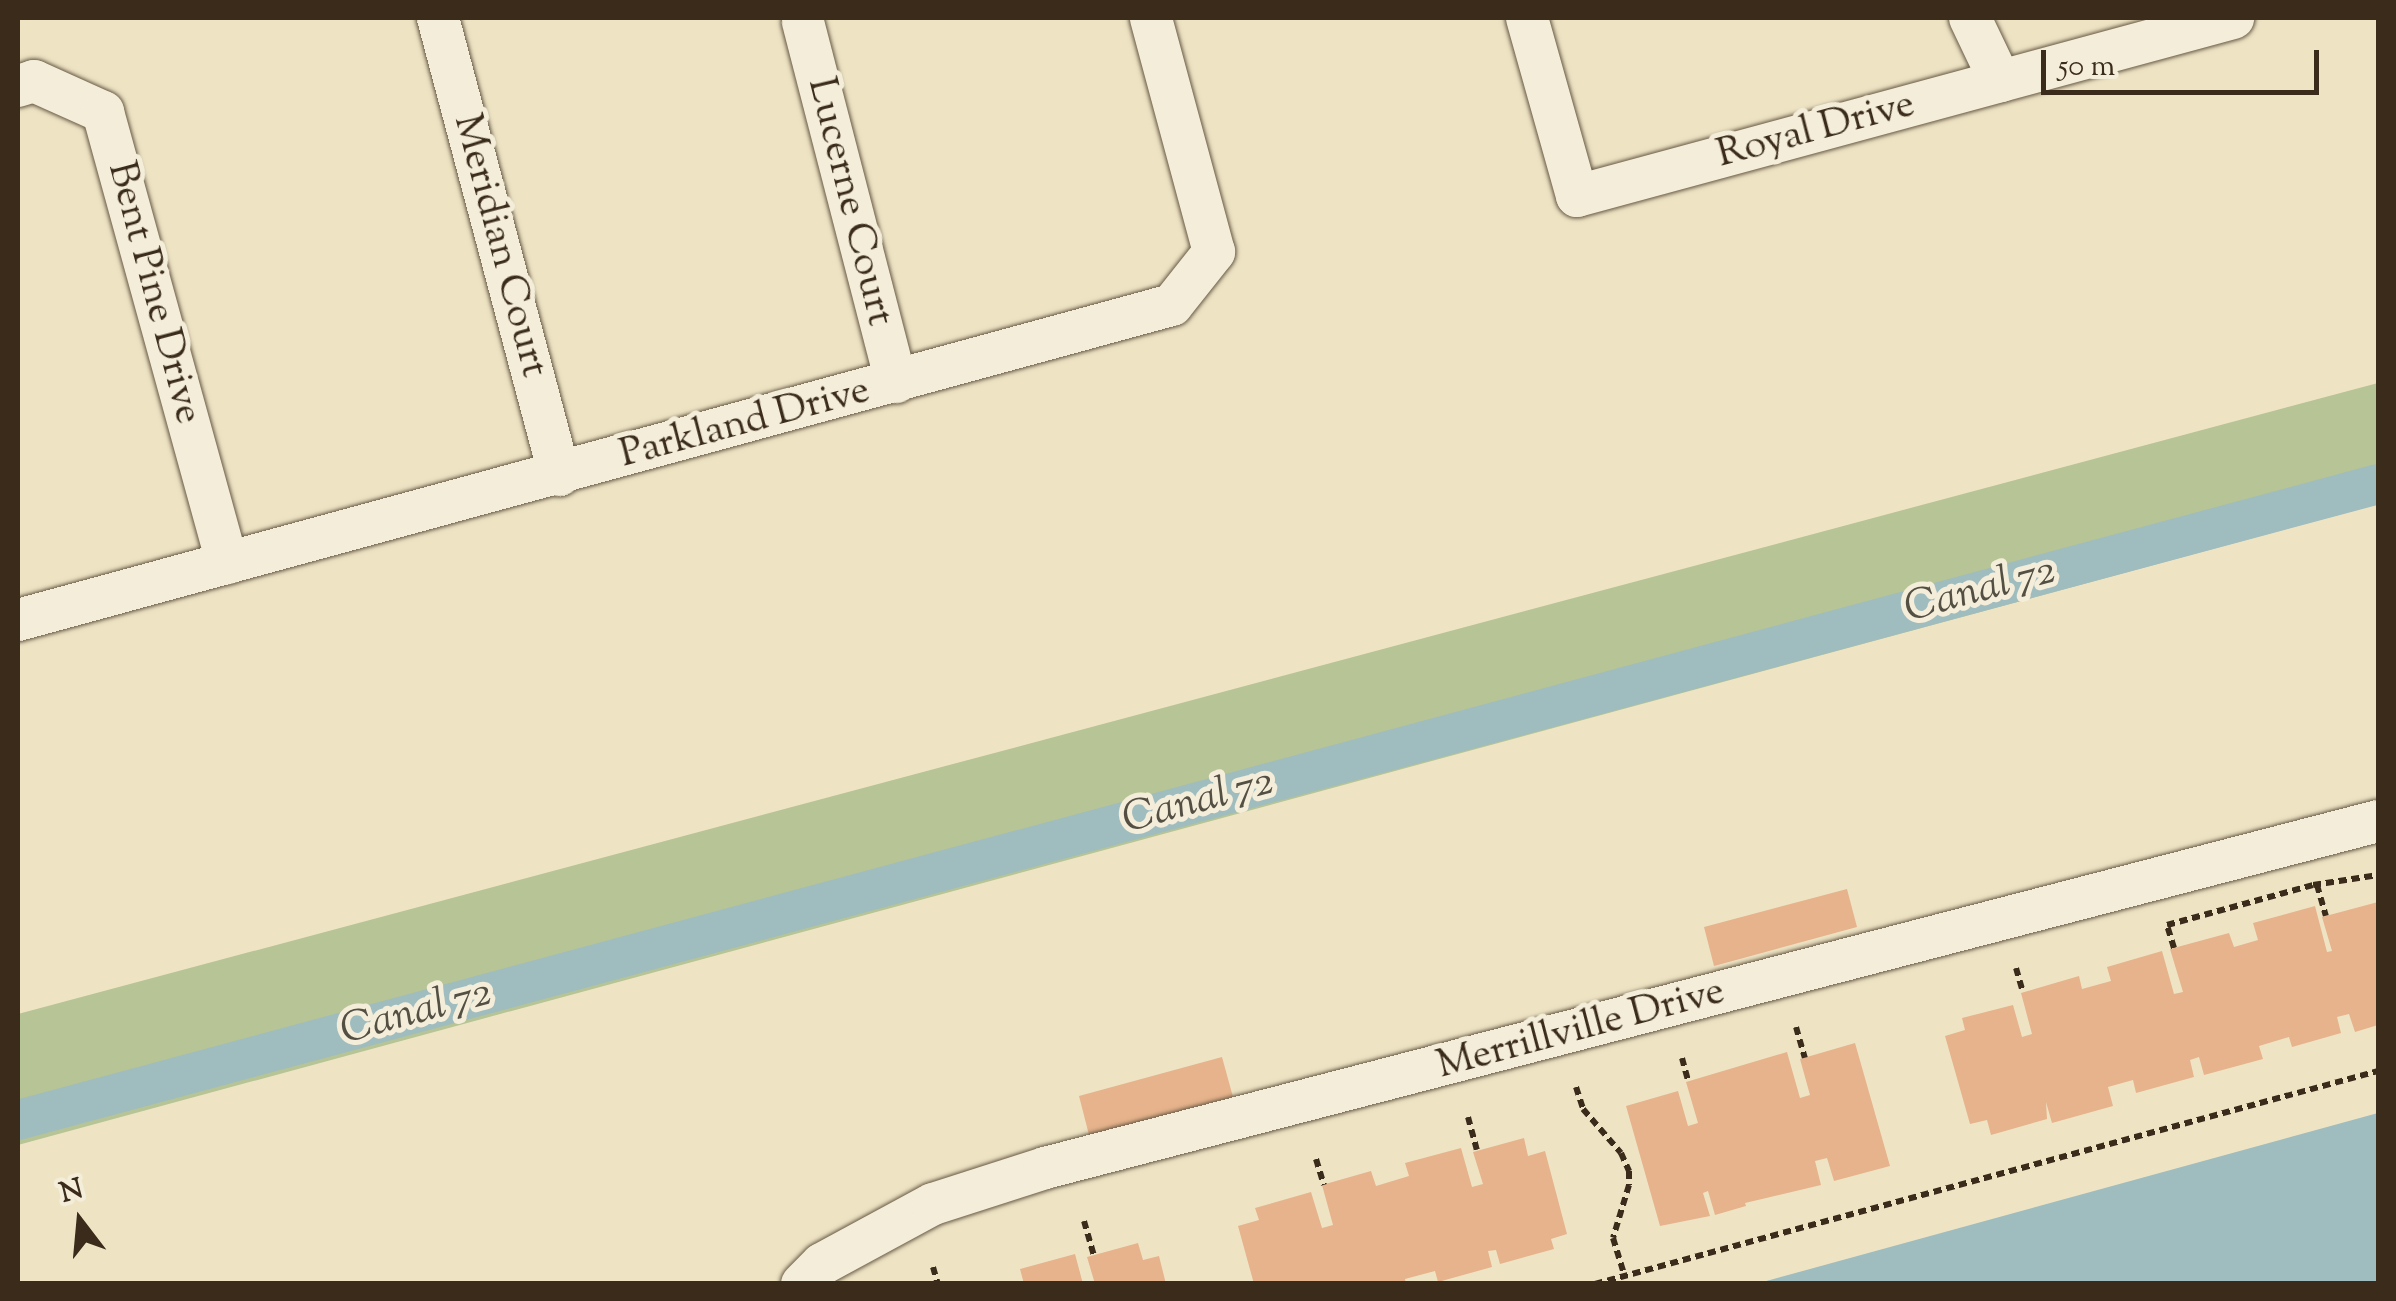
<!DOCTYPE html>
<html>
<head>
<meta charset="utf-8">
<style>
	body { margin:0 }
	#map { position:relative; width:2396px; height:1301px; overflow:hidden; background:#eee4c4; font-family:"Sorts Mill Goudy",serif }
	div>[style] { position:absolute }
	.green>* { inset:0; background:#b7c495 }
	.water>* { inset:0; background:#9fbcbf }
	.canal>* { height:40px; margin:-20px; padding:0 20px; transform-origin:20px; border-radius:20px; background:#9fbcbf }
	.building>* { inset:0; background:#e6b38c }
	.path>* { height:6px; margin-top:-3px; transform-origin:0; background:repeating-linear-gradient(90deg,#3a2b1a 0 8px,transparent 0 13px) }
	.roads { filter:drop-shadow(0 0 2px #675944) drop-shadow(0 0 2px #675944) }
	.minor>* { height:42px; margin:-21px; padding:0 21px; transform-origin:21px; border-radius:21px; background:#f4edd9 }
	span { translate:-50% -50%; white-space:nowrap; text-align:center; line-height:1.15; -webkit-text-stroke:10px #f4edd9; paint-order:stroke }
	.street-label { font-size:40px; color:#3a2b1a }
	.water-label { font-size:42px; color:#534f43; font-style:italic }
	.frame { position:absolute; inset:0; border:20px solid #3a2b1a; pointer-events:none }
	.north { position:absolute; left:30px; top:1171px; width:100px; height:100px; -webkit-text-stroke:8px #f4edd9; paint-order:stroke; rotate:344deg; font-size:28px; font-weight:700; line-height:40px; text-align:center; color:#3a2b1a }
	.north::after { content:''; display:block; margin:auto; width:35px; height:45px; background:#3a2b1a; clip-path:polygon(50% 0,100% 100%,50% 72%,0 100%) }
	.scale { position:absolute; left:2041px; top:50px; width:278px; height:45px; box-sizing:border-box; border:5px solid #3a2b1a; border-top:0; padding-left:12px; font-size:30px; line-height:35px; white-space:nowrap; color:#3a2b1a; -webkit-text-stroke:8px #f4edd9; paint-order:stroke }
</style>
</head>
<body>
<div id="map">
	<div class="green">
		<i style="clip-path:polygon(2378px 383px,2378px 504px,18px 1145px,18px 1014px)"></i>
	</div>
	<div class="water">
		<i style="clip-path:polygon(2378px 1113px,2378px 1283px,1759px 1283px)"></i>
	</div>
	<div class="canal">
		<i style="left:18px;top:1120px;width:2444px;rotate:-15.08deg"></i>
	</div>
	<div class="building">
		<i style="clip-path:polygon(1847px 889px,1857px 927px,1714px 966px,1704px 927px)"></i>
		<i style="clip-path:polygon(2378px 902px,2378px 1025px,2355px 1032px,2349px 1014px,2337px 1017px,2341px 1033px,2292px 1047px,2289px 1037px,2259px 1046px,2263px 1059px,2204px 1075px,2199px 1057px,2190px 1060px,2194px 1077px,2136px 1093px,2133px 1080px,2108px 1087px,2113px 1106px,2052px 1123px,2046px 1102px,2047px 1119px,1991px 1135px,1987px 1120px,1970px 1124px,1945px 1036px,1965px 1030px,1962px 1018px,2013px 1005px,2022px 1037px,2032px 1034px,2021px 993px,2079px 976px,2082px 989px,2111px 981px,2107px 967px,2162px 951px,2174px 994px,2183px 992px,2170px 949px,2229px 933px,2234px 947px,2258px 940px,2253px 923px,2315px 906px,2327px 952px,2332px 951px,2322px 917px)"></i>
		<i style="clip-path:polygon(1855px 1043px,1890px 1166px,1834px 1181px,1827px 1158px,1815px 1161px,1821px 1185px,1745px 1203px,1746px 1206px,1715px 1215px,1708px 1191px,1703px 1193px,1710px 1216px,1660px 1226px,1626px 1106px,1678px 1091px,1688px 1126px,1698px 1123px,1686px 1082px,1787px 1052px,1800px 1098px,1810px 1095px,1800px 1059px)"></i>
		<i style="clip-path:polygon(1222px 1057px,1233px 1097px,1089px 1135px,1079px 1096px)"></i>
		<i style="clip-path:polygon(1524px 1138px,1528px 1156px,1545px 1151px,1567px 1234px,1551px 1239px,1554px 1249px,1500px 1264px,1496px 1250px,1488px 1251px,1492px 1267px,1438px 1282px,1435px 1271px,1405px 1279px,1406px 1284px,1254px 1284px,1238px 1226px,1259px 1220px,1255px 1208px,1311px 1192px,1322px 1228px,1333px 1225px,1322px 1185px,1371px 1171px,1376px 1186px,1409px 1176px,1405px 1163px,1461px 1148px,1472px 1187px,1483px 1184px,1473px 1152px)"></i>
		<i style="clip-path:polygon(1138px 1243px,1143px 1260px,1159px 1256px,1166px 1284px,1095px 1284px,1087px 1257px)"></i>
		<i style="clip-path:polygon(1075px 1254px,1083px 1284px,1024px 1284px,1020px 1269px)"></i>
	</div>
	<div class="path">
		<i style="left:2317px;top:885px;width:32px;rotate:74deg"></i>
		<i style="left:2174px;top:948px;width:24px;rotate:-107deg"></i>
		<i style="left:2167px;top:925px;width:151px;rotate:-15.3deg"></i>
		<i style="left:2313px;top:885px;width:66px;rotate:-8.7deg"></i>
		<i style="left:2016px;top:968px;width:25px;rotate:74deg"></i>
		<i style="left:1796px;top:1027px;width:32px;rotate:74deg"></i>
		<i style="left:1682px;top:1058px;width:24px;rotate:75deg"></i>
		<i style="left:1576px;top:1087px;width:23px;rotate:72deg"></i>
		<i style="left:1583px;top:1109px;width:58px;rotate:49.2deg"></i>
		<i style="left:1621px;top:1153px;width:20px;rotate:66deg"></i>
		<i style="left:1629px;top:1171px;width:14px;rotate:90deg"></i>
		<i style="left:1629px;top:1185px;width:55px;rotate:106.8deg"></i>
		<i style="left:1613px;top:1238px;width:39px;rotate:73deg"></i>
		<i style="left:1468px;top:1117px;width:34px;rotate:75deg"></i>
		<i style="left:1316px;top:1159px;width:27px;rotate:73deg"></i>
		<i style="left:1084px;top:1221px;width:35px;rotate:74deg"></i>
		<i style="left:933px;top:1267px;width:18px;rotate:74deg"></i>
		<i style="left:1595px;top:1284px;width:811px;rotate:-15.22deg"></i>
	</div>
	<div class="roads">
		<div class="minor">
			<i style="left:438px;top:18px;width:473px;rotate:75.1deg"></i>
			<i style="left:1527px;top:18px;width:185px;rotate:74.3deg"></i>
			<i style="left:1577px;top:196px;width:680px;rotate:-15.18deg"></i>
			<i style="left:1970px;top:18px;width:70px;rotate:64.5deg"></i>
			<i style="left:803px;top:22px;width:372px;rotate:75.5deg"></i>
			<i style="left:18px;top:86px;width:17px;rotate:-17deg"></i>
			<i style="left:34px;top:81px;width:76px;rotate:24.2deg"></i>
			<i style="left:103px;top:112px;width:468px;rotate:74.6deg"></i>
			<i style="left:18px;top:620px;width:1196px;rotate:-15.27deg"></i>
			<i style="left:1172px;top:305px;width:68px;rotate:-51.6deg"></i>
			<i style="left:1214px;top:252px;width:242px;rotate:-105.1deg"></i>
			<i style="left:802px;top:1284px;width:28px;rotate:-45deg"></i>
			<i style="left:822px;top:1264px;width:126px;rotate:-28.4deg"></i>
			<i style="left:933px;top:1204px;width:118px;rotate:-17.8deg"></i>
			<i style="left:1045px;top:1168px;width:1377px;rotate:-14.59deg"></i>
		</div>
	</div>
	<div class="street-label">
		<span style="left:1816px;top:131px;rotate:-15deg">Royal Drive</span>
		<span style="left:849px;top:202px;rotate:76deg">Lucerne Court</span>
		<span style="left:499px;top:246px;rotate:75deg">Meridian Court</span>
		<span style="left:153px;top:293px;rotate:75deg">Bent Pine Drive</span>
		<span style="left:745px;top:424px;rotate:-15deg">Parkland Drive</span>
		<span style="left:1581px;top:1030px;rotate:-15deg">Merrillville Drive</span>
	</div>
	<div class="water-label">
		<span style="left:1980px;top:591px;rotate:-15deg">Canal 72</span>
		<span style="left:1198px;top:802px;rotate:-15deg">Canal 72</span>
		<span style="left:416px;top:1013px;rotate:-15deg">Canal 72</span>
	</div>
	<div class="frame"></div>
	<div class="north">N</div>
	<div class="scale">50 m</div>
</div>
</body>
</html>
